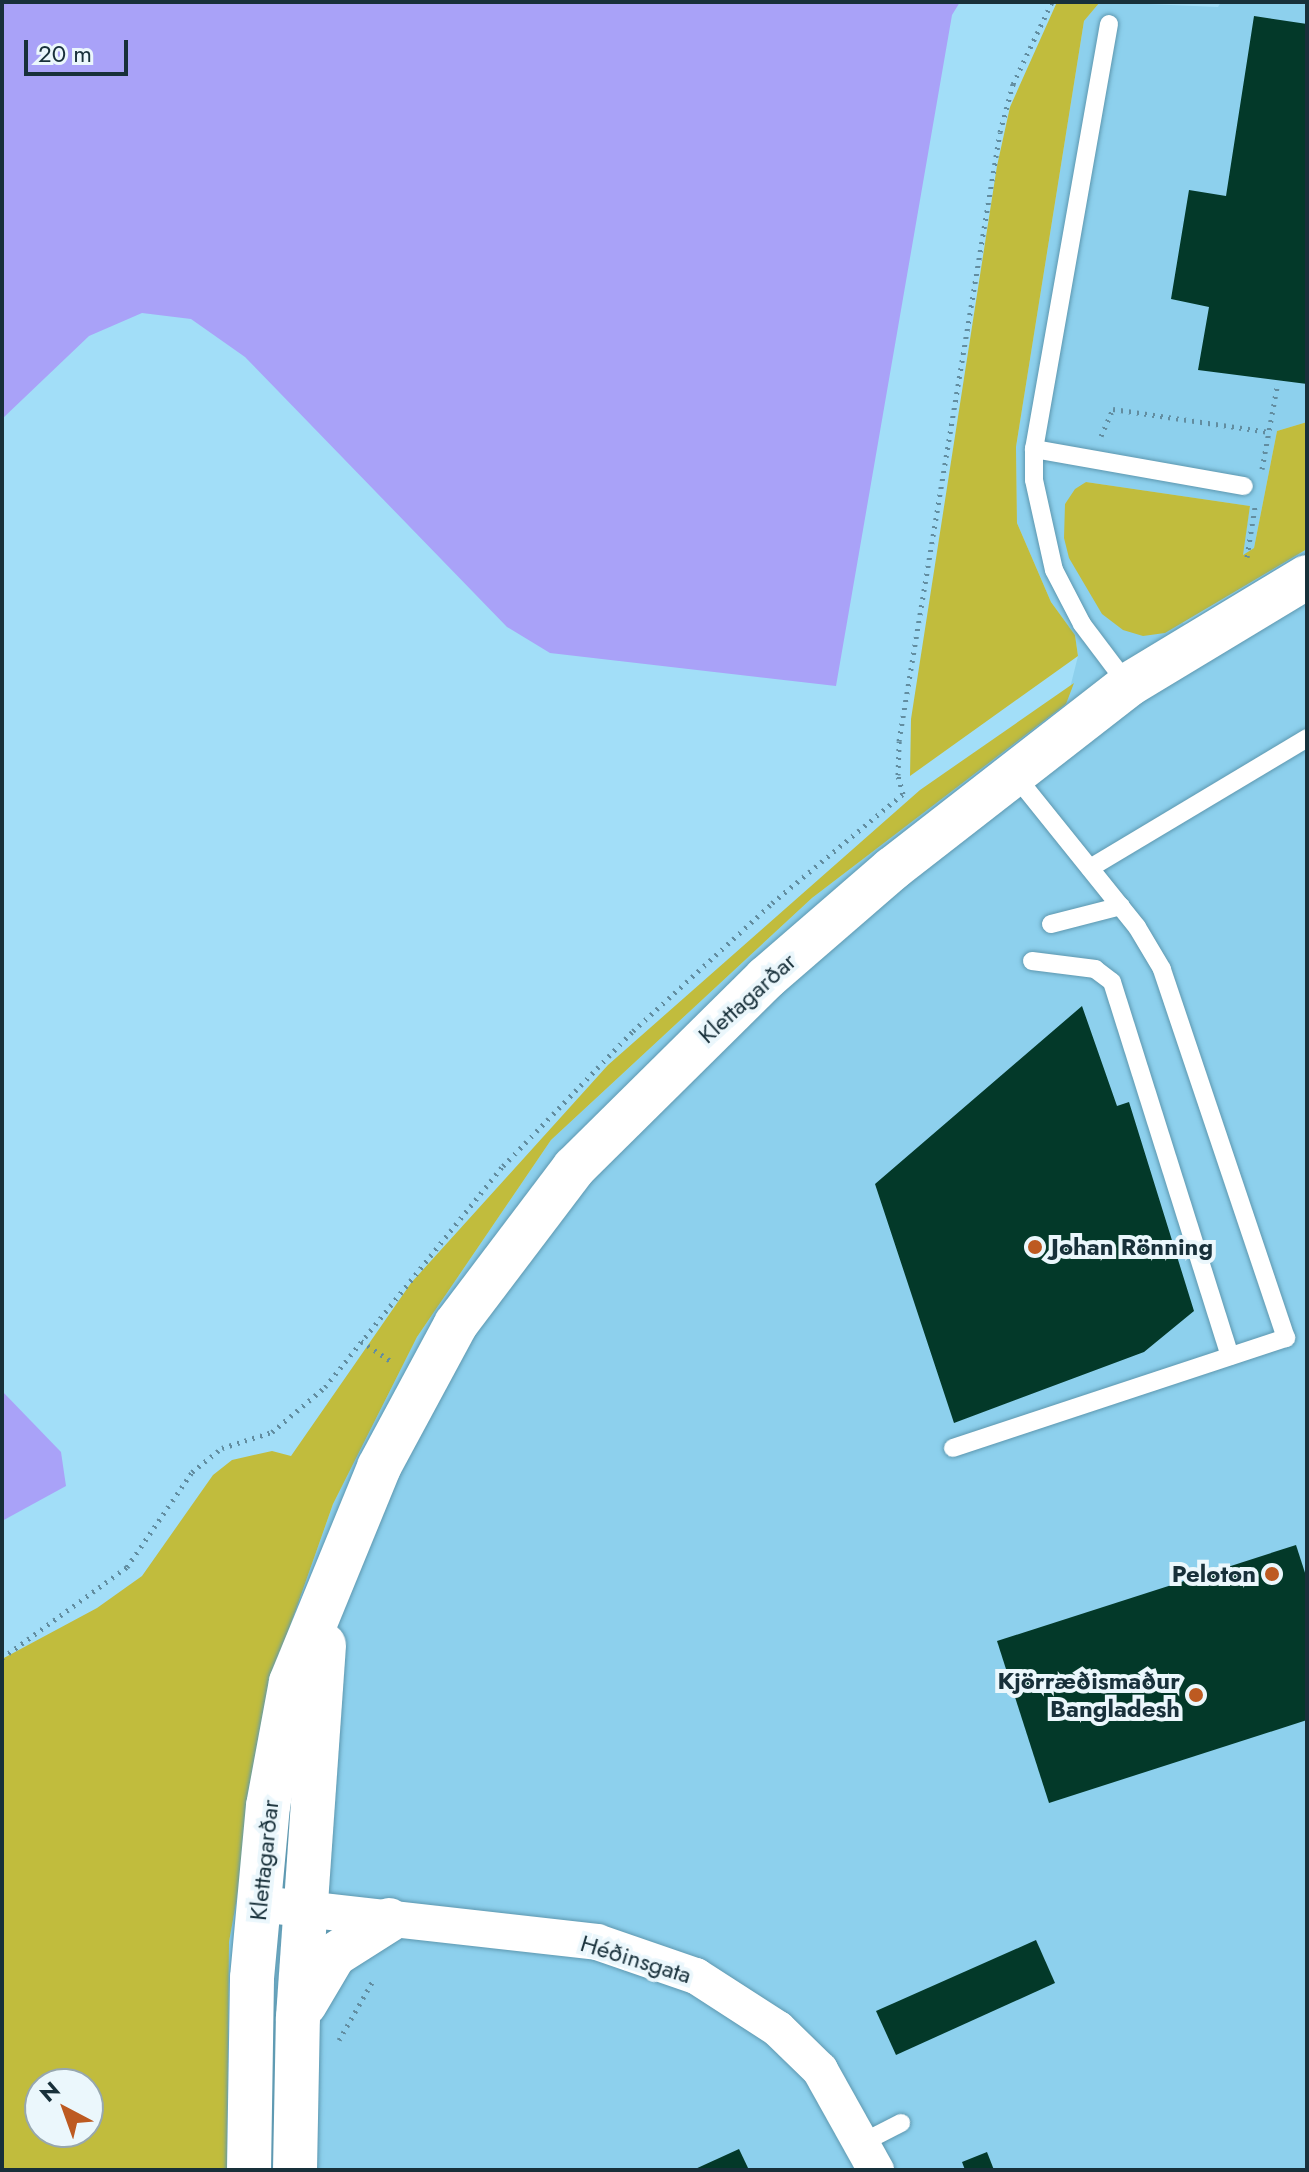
<!DOCTYPE html>
<html>
<head>
<meta charset="utf-8">
<style>
	body { margin:0 }
	#map { position:relative; width:1309px; height:2172px; overflow:hidden; background:#a2def8; font-family:Jost,sans-serif }
	div>[style] { position:absolute }
	.built>* { inset:0; background:#8dd0ed }
	.green>* { inset:0; background:#c1bc3d }
	.water>* { inset:0; background:#a9a2f8 }
	.building>* { inset:0; background:#033929 }
	.path>* { height:5px; margin-top:-2.5px; transform-origin:0; background:repeating-linear-gradient(90deg,#628da0 0 2px,transparent 0 8px) }
	.roads { filter:drop-shadow(0 0 2px #5d97af) drop-shadow(0 0 2px #5d97af) }
	.service>* { height:18px; margin:-9px; padding:0 9px; transform-origin:9px; border-radius:9px; background:#fff }
	.minor>* { height:36px; margin:-18px; padding:0 18px; transform-origin:18px; border-radius:18px; background:#fff }
	.secondary>* { height:44px; margin:-22px; padding:0 22px; transform-origin:22px; border-radius:22px; background:#fff }
	.dots>* { width:22px; height:22px; translate:-50% -50%; box-sizing:border-box; border:4px solid #ebf7fc; border-radius:50% }
	span { translate:-50% -50%; white-space:nowrap; text-align:center; line-height:1.15; -webkit-text-stroke:8px #ebf7fc; paint-order:stroke }
	.street-label { font-size:24px; color:#18303a }
	.poi-label { font-size:24px; color:#18303a; font-weight:700 }
	.left { translate:0 -50%; text-align:left }
	.right { translate:-100% -50%; text-align:right }
	.frame { position:absolute; inset:0; border:4px solid #18303a; pointer-events:none }
	.north { position:absolute; left:24px; top:2068px; width:80px; height:80px; box-sizing:border-box; background:#ebf7fc; border:2px solid #97a7ae; border-radius:50%; rotate:319deg; font-size:22px; font-weight:700; line-height:32px; text-align:center; color:#18303a }
	.north::after { content:''; display:block; margin:auto; width:28px; height:36px; background:#bd5a21; clip-path:polygon(50% 0,100% 100%,50% 72%,0 100%) }
	.scale { position:absolute; left:24px; top:40px; width:104px; height:36px; box-sizing:border-box; border:4px solid #18303a; border-top:0; padding-left:10px; font-size:24px; line-height:28px; white-space:nowrap; color:#18303a; -webkit-text-stroke:6px #ebf7fc; paint-order:stroke }
</style>
</head>
<body>
<div id="map">
	<div class="built">
		<i style="clip-path:polygon(1100px 2px,1218px 7px,1221px 2px,1307px 2px,1307px 422px,1277px 431px,1254px 548px,1242px 556px,1250px 506px,1086px 482px,1065px 504px,1184px 624px,1307px 549px,1307px 2170px,227px 2170px,229px 1942px,282px 1649px,333px 1504px,417px 1337px,551px 1140px,812px 898px,1066px 704px,1078px 656px,1075px 635px,1051px 602px,1017px 523px,1016px 447px,1084px 21px)"></i>
	</div>
	<div class="green">
		<i style="clip-path:polygon(1057px 2px,1100px 2px,1084px 21px,1016px 447px,1017px 523px,1051px 602px,1075px 635px,1078px 656px,910px 776px,911px 719px,997px 166px,1010px 107px)"></i>
		<i style="clip-path:polygon(1307px 422px,1307px 549px,1165px 633px,1143px 636px,1123px 630px,1102px 614px,1069px 558px,1064px 538px,1065px 504px,1075px 489px,1086px 482px,1250px 506px,1243px 555px,1254px 548px,1277px 431px)"></i>
		<i style="clip-path:polygon(evenodd,1074px 683px,1066px 704px,812px 898px,551px 1140px,417px 1337px,333px 1504px,282px 1649px,229px 1942px,227px 2170px,2px 2170px,2px 1659px,97px 1608px,142px 1576px,213px 1475px,232px 1460px,272px 1451px,291px 1456px,411px 1283px,608px 1065px,920px 790px,1074px 683px,40px 2084px,88px 2084px,88px 2132px,40px 2132px,40px 2084px)"></i>
	</div>
	<div class="water">
		<i style="clip-path:polygon(2px 2px,960px 2px,952px 15px,836px 686px,550px 653px,507px 627px,245px 357px,191px 319px,142px 313px,89px 336px,2px 419px)"></i>
		<i style="clip-path:polygon(2px 1391px,61px 1452px,66px 1486px,2px 1521px)"></i>
	</div>
	<div class="building">
		<i style="clip-path:polygon(1254px 16px,1307px 24px,1307px 384px,1198px 370px,1209px 307px,1171px 299px,1189px 190px,1226px 196px)"></i>
		<i style="clip-path:polygon(1082px 1006px,1117px 1106px,1129px 1102px,1194px 1311px,1144px 1352px,954px 1423px,875px 1184px)"></i>
		<i style="clip-path:polygon(1296px 1545px,1307px 1579px,1307px 1720px,1049px 1803px,997px 1641px)"></i>
		<i style="clip-path:polygon(1036px 1940px,1055px 1983px,896px 2055px,876px 2011px)"></i>
		<i style="clip-path:polygon(739px 2149px,749px 2170px,693px 2170px)"></i>
		<i style="clip-path:polygon(987px 2152px,994px 2170px,965px 2170px,962px 2162px)"></i>
	</div>
	<div class="path">
		<i style="left:1101px;top:436px;width:30px;rotate:-66deg"></i>
		<i style="left:1113px;top:409px;width:158px;rotate:8.4deg"></i>
		<i style="left:1262px;top:469px;width:83px;rotate:-79.6deg"></i>
		<i style="left:1247px;top:557px;width:51px;rotate:-80.9deg"></i>
		<i style="left:361px;top:1341px;width:36px;rotate:34deg"></i>
		<i style="left:2px;top:1658px;width:155px;rotate:-36.1deg"></i>
		<i style="left:127px;top:1567px;width:115px;rotate:-55.6deg"></i>
		<i style="left:192px;top:1472px;width:38px;rotate:-39deg"></i>
		<i style="left:222px;top:1448px;width:52px;rotate:-17.7deg"></i>
		<i style="left:272px;top:1432px;width:70px;rotate:-40.3deg"></i>
		<i style="left:325px;top:1387px;width:284px;rotate:-51.2deg"></i>
		<i style="left:503px;top:1166px;width:187px;rotate:-46.1deg"></i>
		<i style="left:633px;top:1031px;width:189px;rotate:-42.6deg"></i>
		<i style="left:772px;top:903px;width:170px;rotate:-39.8deg"></i>
		<i style="left:903px;top:794px;width:20px;rotate:-105deg"></i>
		<i style="left:898px;top:775px;width:34px;rotate:-88deg"></i>
		<i style="left:899px;top:741px;width:617px;rotate:-80.58deg"></i>
		<i style="left:1000px;top:132px;width:50px;rotate:-74.8deg"></i>
		<i style="left:1013px;top:84px;width:91px;rotate:-64.6deg"></i>
		<i style="left:339px;top:2040px;width:70px;rotate:-60.2deg"></i>
	</div>
	<div class="roads">
		<div class="service">
			<i style="left:1109px;top:24px;width:432px;rotate:100deg"></i>
			<i style="left:1034px;top:449px;width:31px;rotate:90deg"></i>
			<i style="left:1034px;top:480px;width:92px;rotate:77.5deg"></i>
			<i style="left:1054px;top:570px;width:61px;rotate:62.6deg"></i>
			<i style="left:1082px;top:624px;width:76px;rotate:53deg"></i>
			<i style="left:1034px;top:449px;width:213px;rotate:10deg"></i>
			<i style="left:1090px;top:868px;width:253px;rotate:-30.9deg"></i>
			<i style="left:1051px;top:924px;width:72px;rotate:-14.4deg"></i>
			<i style="left:1032px;top:961px;width:64px;rotate:7.2deg"></i>
			<i style="left:1095px;top:969px;width:21px;rotate:37deg"></i>
			<i style="left:1112px;top:982px;width:392px;rotate:72.5deg"></i>
			<i style="left:953px;top:1448px;width:351px;rotate:-18.3deg"></i>
			<i style="left:1286px;top:1338px;width:389px;rotate:-108.6deg"></i>
			<i style="left:1162px;top:969px;width:49px;rotate:-120.8deg"></i>
			<i style="left:1137px;top:927px;width:196px;rotate:-128.8deg"></i>
			<i style="left:862px;top:2143px;width:44px;rotate:-27.1deg"></i>
		</div>
		<div class="minor">
			<i style="left:260px;top:1904px;width:339px;rotate:6.4deg"></i>
			<i style="left:597px;top:1942px;width:105px;rotate:19deg"></i>
			<i style="left:696px;top:1976px;width:98px;rotate:32.9deg"></i>
			<i style="left:778px;top:2029px;width:59px;rotate:44.3deg"></i>
			<i style="left:820px;top:2070px;width:115px;rotate:60.8deg"></i>
		</div>
		<div class="secondary">
			<i style="left:305px;top:2004px;width:57px;rotate:-59.4deg"></i>
			<i style="left:334px;top:1955px;width:65px;rotate:-32.5deg"></i>
			<i style="left:249px;top:2170px;width:192px;rotate:-89.1deg"></i>
			<i style="left:252px;top:1978px;width:173px;rotate:-84.7deg"></i>
			<i style="left:268px;top:1806px;width:126px;rotate:-79.5deg"></i>
			<i style="left:291px;top:1682px;width:232px;rotate:-67.7deg"></i>
			<i style="left:379px;top:1467px;width:162px;rotate:-61.7deg"></i>
			<i style="left:456px;top:1324px;width:196px;rotate:-52.9deg"></i>
			<i style="left:574px;top:1168px;width:270px;rotate:-44.7deg"></i>
			<i style="left:766px;top:978px;width:167px;rotate:-40.9deg"></i>
			<i style="left:892px;top:869px;width:299px;rotate:-37.9deg"></i>
			<i style="left:1128px;top:685px;width:209px;rotate:-31.1deg"></i>
			<i style="left:295px;top:2170px;width:153px;rotate:-88.9deg"></i>
			<i style="left:298px;top:2017px;width:373px;rotate:-86deg"></i>
		</div>
	</div>
	<div class="dots">
		<i style="left:1035px;top:1247px;background:#bd5a21"></i>
		<i style="left:1272px;top:1574px;background:#bd5a21"></i>
		<i style="left:1196px;top:1695px;background:#bd5a21"></i>
	</div>
	<div class="street-label">
		<span style="left:747px;top:998px;rotate:-42deg">Klettagarðar</span>
		<span style="left:264px;top:1860px;rotate:-84deg">Klettagarðar</span>
		<span style="left:636px;top:1959px;rotate:17deg">Héðinsgata</span>
	</div>
	<div class="poi-label">
		<span class="left" style="left:1051px;top:1247px">Johan Rönning</span>
		<span class="right" style="left:1256px;top:1574px">Peloton</span>
		<span class="right" style="left:1180px;top:1695px">Kjörræðismaður<br>Bangladesh</span>
	</div>
	<div class="frame"></div>
	<div class="north">N</div>
	<div class="scale">20 m</div>
</div>
</body>
</html>
